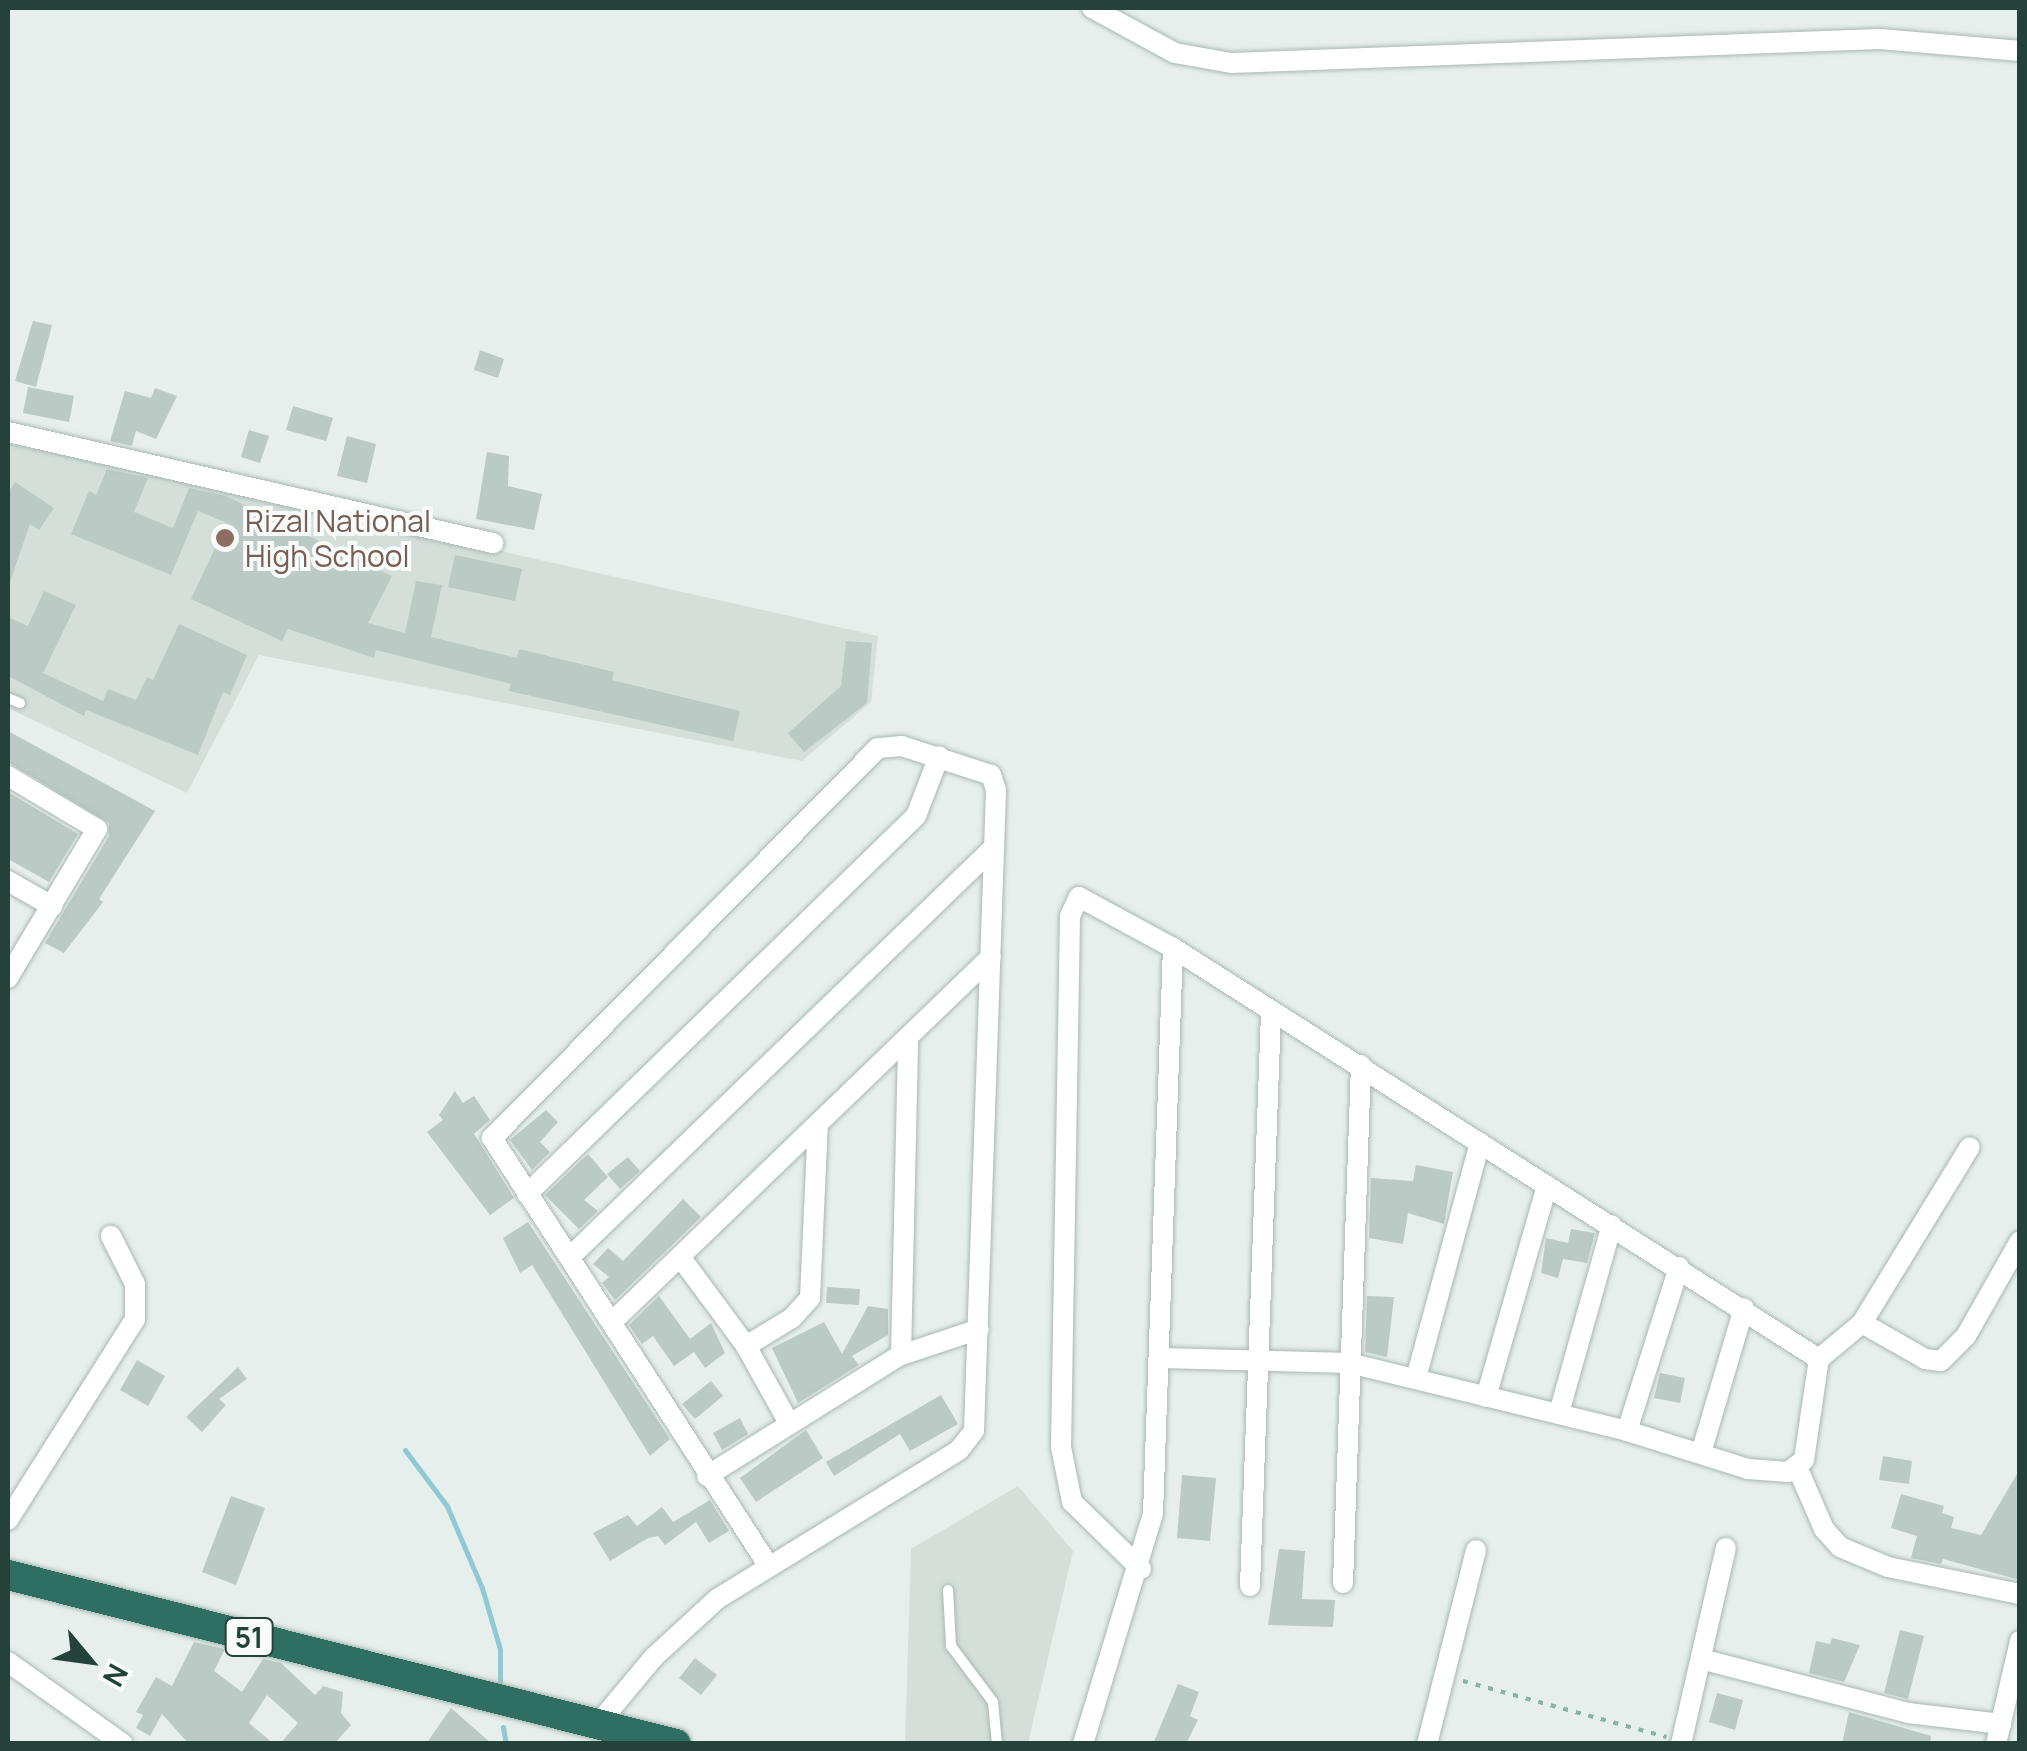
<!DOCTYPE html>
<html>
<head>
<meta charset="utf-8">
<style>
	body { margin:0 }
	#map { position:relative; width:2027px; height:1751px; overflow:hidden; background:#e6efeb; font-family:Manrope,sans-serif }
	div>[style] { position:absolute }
	.built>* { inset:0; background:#d4dfda }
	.stream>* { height:5px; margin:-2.5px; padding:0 2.5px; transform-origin:2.5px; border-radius:2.5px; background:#8ec9d4 }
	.building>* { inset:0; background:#bbcac4 }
	.path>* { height:4px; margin-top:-2px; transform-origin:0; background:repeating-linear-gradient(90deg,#86b3a5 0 5px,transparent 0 13px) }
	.roads { filter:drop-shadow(0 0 2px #a8b8b2) drop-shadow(0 0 2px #a8b8b2) }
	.lane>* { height:10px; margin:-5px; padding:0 5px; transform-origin:5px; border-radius:5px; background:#fff }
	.street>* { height:20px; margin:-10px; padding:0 10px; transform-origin:10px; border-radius:10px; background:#fff }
	.highway>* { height:30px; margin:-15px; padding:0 15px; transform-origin:15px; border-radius:15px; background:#2f6f62 }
	.dots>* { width:28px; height:28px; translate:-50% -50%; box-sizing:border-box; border:5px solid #f7fbf9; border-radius:50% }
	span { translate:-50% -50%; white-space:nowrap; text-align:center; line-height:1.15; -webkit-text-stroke:8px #f7fbf9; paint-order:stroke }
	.shield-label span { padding:2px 8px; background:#f7fbf9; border:2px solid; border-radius:8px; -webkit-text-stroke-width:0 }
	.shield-label { font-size:28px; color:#24423a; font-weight:700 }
	.education-label { font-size:30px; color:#785e54 }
	.left { translate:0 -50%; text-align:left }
	.frame { position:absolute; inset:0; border:10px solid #24423a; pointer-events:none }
	.north { position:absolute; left:40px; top:1611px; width:100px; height:100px; -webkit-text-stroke:8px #f7fbf9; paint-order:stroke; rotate:119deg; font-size:28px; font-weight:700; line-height:40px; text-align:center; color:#24423a }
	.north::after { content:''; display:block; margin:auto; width:35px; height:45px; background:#24423a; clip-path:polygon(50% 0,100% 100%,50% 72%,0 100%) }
</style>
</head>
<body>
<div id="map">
	<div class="built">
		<i style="clip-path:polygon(8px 440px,878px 636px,871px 702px,802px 761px,259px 655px,187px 793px,8px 708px)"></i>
		<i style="clip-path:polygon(1018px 1486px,1073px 1551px,1028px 1743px,905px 1744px,911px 1549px)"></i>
	</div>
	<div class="stream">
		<i style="left:405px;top:1450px;width:70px;rotate:53.1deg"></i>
		<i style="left:447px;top:1506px;width:89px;rotate:66.9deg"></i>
		<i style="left:482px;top:1588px;width:64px;rotate:73.6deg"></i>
		<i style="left:500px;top:1649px;width:41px;rotate:90deg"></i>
		<i style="left:503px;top:1727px;width:17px;rotate:80deg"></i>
	</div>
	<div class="building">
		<i style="clip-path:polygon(33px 321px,52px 325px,36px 387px,15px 381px)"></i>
		<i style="clip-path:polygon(480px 350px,504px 359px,498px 378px,474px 370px)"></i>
		<i style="clip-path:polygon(28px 387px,74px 396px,69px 422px,23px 413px)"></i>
		<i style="clip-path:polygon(155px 388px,177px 396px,156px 439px,136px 431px,132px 446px,110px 441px,125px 391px,151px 398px)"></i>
		<i style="clip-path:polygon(293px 406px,333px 418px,326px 441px,286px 430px)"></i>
		<i style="clip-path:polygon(249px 430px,269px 436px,260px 463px,241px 457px)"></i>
		<i style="clip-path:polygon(347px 436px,376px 444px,367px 483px,337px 476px)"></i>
		<i style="clip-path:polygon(487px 452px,509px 456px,508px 486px,542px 494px,534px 530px,476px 519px)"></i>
		<i style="clip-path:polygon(107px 469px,148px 478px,134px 512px,173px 528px,189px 488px,226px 496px,392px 576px,368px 623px,405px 633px,416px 581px,442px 585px,431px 637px,517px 658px,519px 649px,614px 672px,612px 680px,740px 711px,733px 741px,509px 691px,511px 684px,376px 650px,374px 658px,288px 629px,282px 641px,191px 599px,227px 523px,198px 511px,171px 575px,71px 534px,89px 491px,96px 495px)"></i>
		<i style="clip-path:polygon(15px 482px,54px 508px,39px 530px,30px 524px,10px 582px,8px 493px)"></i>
		<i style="clip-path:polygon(455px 555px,522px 569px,515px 601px,448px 587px)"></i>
		<i style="clip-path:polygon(44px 591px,76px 605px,43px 673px,103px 701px,108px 689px,136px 700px,147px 677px,153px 680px,179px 624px,247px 655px,230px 695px,223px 692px,198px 755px,86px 710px,84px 716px,8px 676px,8px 617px,28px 626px)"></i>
		<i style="clip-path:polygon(846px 641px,872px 643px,867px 703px,804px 752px,788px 733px,841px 686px)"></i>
		<i style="clip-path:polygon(8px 731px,155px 811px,99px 899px,103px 902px,64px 953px,45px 943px,109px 836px,109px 823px,8px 762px)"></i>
		<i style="clip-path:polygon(8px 792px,78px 834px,49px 882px,8px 859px)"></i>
		<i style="clip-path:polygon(455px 1091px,463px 1103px,474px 1096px,490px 1120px,474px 1134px,514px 1198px,490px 1215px,427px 1132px,443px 1120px,439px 1115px)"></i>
		<i style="clip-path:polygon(546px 1110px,558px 1122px,540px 1142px,550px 1152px,532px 1170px,510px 1140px)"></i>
		<i style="clip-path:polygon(588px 1154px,608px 1177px,584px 1200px,598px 1211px,579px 1229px,545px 1195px)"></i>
		<i style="clip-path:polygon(628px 1157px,640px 1171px,620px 1189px,607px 1174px)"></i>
		<i style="clip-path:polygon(1416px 1165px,1453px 1172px,1444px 1224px,1408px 1213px,1403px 1244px,1369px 1238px,1371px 1178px,1413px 1181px)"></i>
		<i style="clip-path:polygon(683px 1199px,701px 1217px,615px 1300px,602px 1283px,609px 1277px,593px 1264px,608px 1248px,623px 1261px)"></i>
		<i style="clip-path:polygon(528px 1222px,670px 1439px,650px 1456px,532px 1265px,520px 1273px,503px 1238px)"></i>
		<i style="clip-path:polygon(1571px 1229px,1595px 1233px,1587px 1263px,1563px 1259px,1558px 1278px,1541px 1273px,1546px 1238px,1568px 1243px)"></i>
		<i style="clip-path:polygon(827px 1287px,860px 1289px,859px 1305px,826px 1303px)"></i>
		<i style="clip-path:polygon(659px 1296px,690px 1339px,711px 1323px,725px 1353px,705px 1368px,694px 1352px,674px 1366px,653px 1336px,642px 1344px,629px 1325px)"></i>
		<i style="clip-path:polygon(1367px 1296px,1394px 1297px,1387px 1357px,1365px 1352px)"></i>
		<i style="clip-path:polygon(868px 1306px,888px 1309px,888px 1335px,852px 1356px,859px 1365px,798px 1403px,772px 1348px,824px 1322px,842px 1354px)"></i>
		<i style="clip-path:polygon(137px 1360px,165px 1376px,148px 1406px,120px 1390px)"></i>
		<i style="clip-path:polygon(238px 1367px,247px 1379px,219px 1399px,226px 1405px,202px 1432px,186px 1417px)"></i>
		<i style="clip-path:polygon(1660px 1373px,1685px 1378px,1680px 1403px,1654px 1398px)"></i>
		<i style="clip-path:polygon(711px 1381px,723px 1396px,695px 1419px,682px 1404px)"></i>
		<i style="clip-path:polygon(941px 1395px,958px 1424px,910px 1451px,900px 1434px,834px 1476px,826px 1462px)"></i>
		<i style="clip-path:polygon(740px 1418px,748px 1434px,722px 1450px,713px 1433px)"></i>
		<i style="clip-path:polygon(806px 1430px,823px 1458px,756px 1502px,740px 1478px)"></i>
		<i style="clip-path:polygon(1883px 1456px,1912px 1461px,1909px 1484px,1879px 1480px)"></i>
		<i style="clip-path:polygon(2020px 1469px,2020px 1580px,1943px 1559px,1941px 1564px,1911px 1558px,1917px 1536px,1891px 1528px,1901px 1494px,1944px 1506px,1942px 1513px,1954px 1517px,1951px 1528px,1981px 1535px)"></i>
		<i style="clip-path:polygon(1182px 1475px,1216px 1478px,1210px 1541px,1177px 1538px)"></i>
		<i style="clip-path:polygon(231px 1496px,265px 1508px,236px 1585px,202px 1572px)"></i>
		<i style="clip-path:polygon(710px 1500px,729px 1531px,709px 1543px,696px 1522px,665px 1545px,658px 1536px,648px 1538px,610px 1561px,593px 1533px,628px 1515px,637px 1526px,662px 1507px,673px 1522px)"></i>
		<i style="clip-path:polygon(1279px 1549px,1305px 1551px,1302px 1599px,1335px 1600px,1333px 1627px,1268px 1625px)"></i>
		<i style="clip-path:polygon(1900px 1630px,1924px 1636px,1908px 1699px,1884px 1693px)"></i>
		<i style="clip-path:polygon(1832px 1638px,1860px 1645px,1844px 1682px,1809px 1673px,1816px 1641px,1830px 1644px)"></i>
		<i style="clip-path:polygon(194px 1642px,225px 1649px,214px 1671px,242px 1692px,263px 1659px,281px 1663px,315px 1695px,323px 1686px,343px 1692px,341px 1713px,351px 1725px,334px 1744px,280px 1744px,298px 1723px,267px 1695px,249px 1723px,274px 1744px,189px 1744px,162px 1714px,150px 1736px,136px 1728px,143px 1715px,136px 1712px,156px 1677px,172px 1686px)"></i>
		<i style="clip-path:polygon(695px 1658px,717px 1675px,701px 1695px,679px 1678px)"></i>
		<i style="clip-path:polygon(1178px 1684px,1199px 1692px,1190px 1716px,1198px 1720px,1186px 1744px,1153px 1744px)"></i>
		<i style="clip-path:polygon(1717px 1693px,1743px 1700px,1735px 1730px,1709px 1722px)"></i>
		<i style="clip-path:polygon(451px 1708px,492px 1744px,426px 1744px)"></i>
		<i style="clip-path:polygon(1849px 1712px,1931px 1736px,1930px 1744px,1842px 1744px)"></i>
	</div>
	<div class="path">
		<i style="left:1463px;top:1681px;width:211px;rotate:15.4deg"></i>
	</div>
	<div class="roads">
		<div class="lane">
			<i style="left:8px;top:698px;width:13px;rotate:23deg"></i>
			<i style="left:948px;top:1590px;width:56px;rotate:86.9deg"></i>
			<i style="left:951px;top:1646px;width:70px;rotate:53.1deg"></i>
			<i style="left:993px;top:1702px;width:42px;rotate:84.6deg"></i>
		</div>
		<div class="street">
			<i style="left:1092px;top:8px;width:94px;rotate:28.5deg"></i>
			<i style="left:1175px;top:53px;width:57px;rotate:10.1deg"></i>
			<i style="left:1231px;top:63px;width:649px;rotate:-2.12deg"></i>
			<i style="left:1880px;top:39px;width:141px;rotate:4.9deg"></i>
			<i style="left:8px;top:432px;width:498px;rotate:12.9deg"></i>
			<i style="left:8px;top:776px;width:104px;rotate:30.8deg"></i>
			<i style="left:97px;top:829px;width:174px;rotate:120.9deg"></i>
			<i style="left:8px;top:881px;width:51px;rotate:29.6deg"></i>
			<i style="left:527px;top:1194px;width:542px;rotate:-44.18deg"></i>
			<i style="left:916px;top:816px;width:64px;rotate:-69deg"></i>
			<i style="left:570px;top:1257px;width:586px;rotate:-44.03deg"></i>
			<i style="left:681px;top:1258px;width:109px;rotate:53.5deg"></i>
			<i style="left:746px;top:1346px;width:88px;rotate:60.8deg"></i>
			<i style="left:614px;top:1320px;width:523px;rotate:-43.92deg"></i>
			<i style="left:1862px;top:1323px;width:73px;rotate:29.7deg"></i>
			<i style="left:1925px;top:1359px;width:16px;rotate:7deg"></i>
			<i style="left:1941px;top:1361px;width:35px;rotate:-45deg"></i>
			<i style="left:1966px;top:1336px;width:109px;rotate:-60.4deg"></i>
			<i style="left:746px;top:1346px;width:54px;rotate:-31.3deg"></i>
			<i style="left:792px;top:1318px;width:27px;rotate:-48deg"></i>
			<i style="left:810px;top:1298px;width:173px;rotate:-87.4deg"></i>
			<i style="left:901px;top:1355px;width:318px;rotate:-88.7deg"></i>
			<i style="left:1162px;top:1358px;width:187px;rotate:1.5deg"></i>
			<i style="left:1349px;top:1363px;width:286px;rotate:13.7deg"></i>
			<i style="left:1627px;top:1431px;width:127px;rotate:17.4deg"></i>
			<i style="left:1748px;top:1469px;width:40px;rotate:4.3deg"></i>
			<i style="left:1788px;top:1472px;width:20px;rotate:-37deg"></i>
			<i style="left:1804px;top:1460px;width:102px;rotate:-81.6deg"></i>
			<i style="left:1819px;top:1359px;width:56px;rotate:-39.9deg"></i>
			<i style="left:1862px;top:1323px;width:206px;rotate:-58.5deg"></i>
			<i style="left:1416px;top:1378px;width:244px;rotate:-74.8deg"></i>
			<i style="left:1486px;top:1397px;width:220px;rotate:-73.9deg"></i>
			<i style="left:1559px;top:1413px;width:195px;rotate:-74.3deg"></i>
			<i style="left:1627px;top:1431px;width:172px;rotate:-72.4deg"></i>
			<i style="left:1701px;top:1453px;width:151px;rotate:-73.5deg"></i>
			<i style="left:1797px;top:1467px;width:68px;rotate:66.5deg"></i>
			<i style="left:1824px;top:1529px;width:24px;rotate:48deg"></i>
			<i style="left:1840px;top:1547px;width:52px;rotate:22.6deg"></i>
			<i style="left:1888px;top:1567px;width:135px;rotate:11.6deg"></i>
			<i style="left:707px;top:1476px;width:229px;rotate:-32deg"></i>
			<i style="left:901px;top:1355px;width:82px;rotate:-18.4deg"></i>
			<i style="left:8px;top:1520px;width:238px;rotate:-57.7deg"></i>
			<i style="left:135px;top:1319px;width:35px;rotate:-90deg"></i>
			<i style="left:135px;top:1284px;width:54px;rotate:-116.6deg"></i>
			<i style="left:1141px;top:1569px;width:96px;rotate:-135.8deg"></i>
			<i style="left:1072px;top:1502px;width:56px;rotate:-101.3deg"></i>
			<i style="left:1061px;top:1447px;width:531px;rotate:-89.03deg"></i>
			<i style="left:1070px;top:916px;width:21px;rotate:-65deg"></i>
			<i style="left:1079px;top:897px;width:107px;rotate:28.5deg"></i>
			<i style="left:1173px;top:948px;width:766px;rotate:32.47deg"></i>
			<i style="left:1343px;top:1583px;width:518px;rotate:-88.01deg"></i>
			<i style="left:1250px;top:1586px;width:573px;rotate:-87.9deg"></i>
			<i style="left:1701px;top:1659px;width:214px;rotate:14.6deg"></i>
			<i style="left:1908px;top:1713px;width:94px;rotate:6.7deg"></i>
			<i style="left:8px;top:1662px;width:141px;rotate:35.5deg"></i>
			<i style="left:599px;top:1723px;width:86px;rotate:-50.2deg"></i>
			<i style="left:654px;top:1657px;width:86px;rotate:-42.6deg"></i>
			<i style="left:717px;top:1599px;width:284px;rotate:-31.6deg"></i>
			<i style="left:959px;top:1450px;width:24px;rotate:-52deg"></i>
			<i style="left:974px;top:1431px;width:641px;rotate:-88.03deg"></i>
			<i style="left:996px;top:790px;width:16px;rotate:-108deg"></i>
			<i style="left:991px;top:775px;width:94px;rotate:-162deg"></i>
			<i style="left:902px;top:746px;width:24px;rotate:175deg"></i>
			<i style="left:878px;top:748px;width:549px;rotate:134.7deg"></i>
			<i style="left:492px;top:1138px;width:508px;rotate:57.12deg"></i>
			<i style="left:1083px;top:1744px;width:240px;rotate:-73.1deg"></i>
			<i style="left:1153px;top:1514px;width:566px;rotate:-87.98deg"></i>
			<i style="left:1427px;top:1744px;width:200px;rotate:-75.8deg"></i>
			<i style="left:1681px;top:1744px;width:201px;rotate:-77.1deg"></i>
			<i style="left:1996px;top:1744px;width:106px;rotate:-76.9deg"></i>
		</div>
		<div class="highway">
			<i style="left:8px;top:1575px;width:689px;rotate:14.2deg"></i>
		</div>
	</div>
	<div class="dots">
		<i style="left:225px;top:538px;background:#8d6e63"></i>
	</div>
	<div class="shield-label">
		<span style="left:249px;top:1637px">51</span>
	</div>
	<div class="education-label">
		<span class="left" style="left:245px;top:538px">Rizal National<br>High School</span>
	</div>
	<div class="frame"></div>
	<div class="north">N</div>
</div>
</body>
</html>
